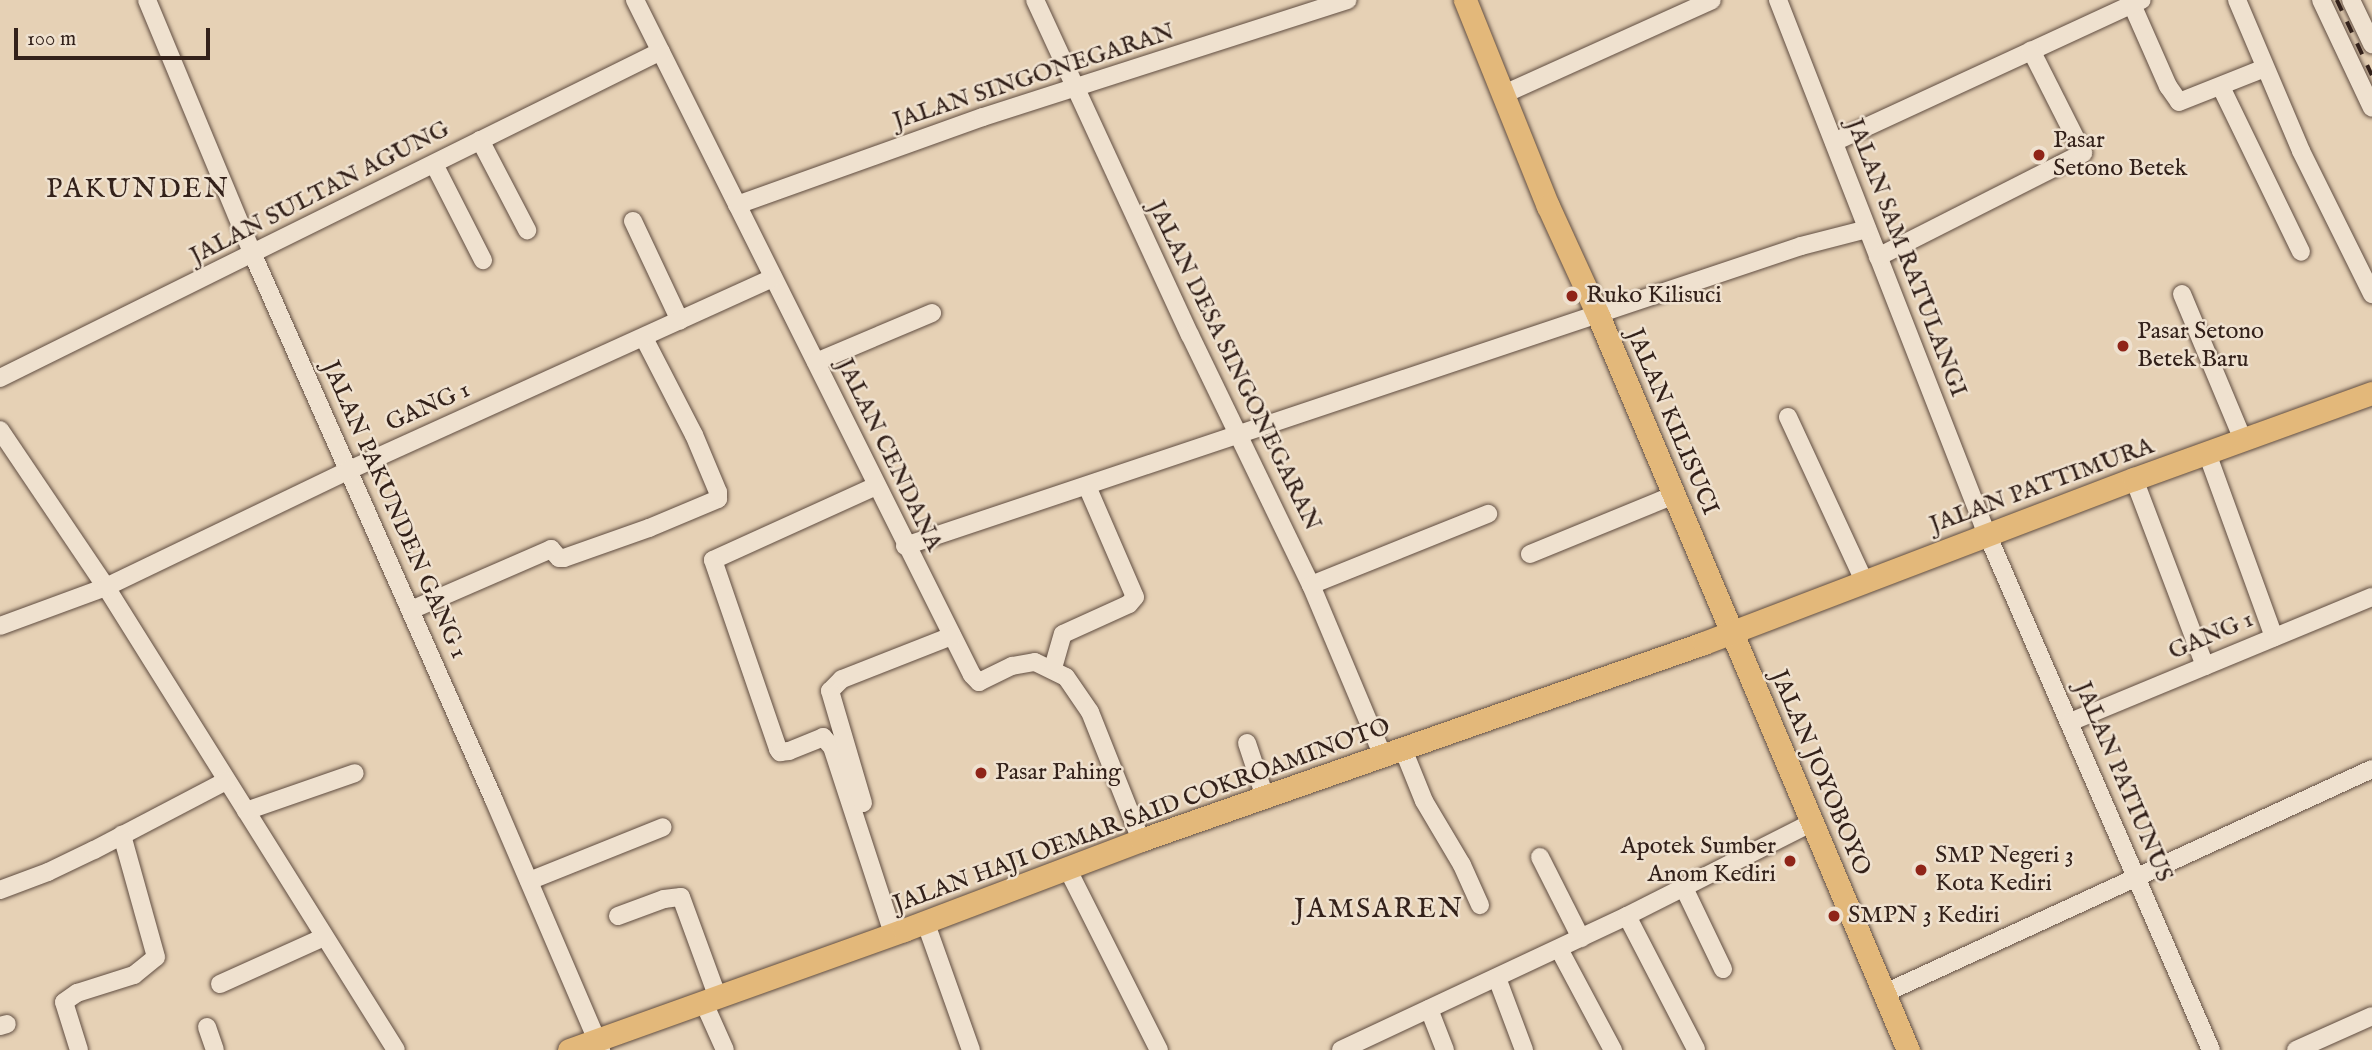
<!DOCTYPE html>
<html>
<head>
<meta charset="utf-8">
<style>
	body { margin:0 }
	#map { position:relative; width:2372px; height:1050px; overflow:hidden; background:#e6d1b5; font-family:"IM FELL English",serif }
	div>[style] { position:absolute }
	.roads { filter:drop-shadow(0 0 2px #604d41) drop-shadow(0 0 2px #604d41) }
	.minor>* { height:18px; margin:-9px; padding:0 9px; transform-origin:9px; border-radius:9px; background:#efe1cf }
	.major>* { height:23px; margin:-11.5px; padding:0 11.5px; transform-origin:11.5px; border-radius:11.5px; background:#e3b87a }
	.rail>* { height:3.5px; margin-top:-1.75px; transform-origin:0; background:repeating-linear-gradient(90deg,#33211a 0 12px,transparent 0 24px) }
	.dots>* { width:19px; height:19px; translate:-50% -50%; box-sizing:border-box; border:4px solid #efe1cf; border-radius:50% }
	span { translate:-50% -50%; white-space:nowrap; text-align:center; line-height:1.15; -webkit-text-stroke:5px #efe1cf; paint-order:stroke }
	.street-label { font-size:24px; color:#33211a }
	.poi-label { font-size:24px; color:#33211a }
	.left { translate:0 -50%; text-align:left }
	.right { translate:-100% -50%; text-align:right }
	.quarter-label { font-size:28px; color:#33211a; letter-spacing:2px }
	.scale { position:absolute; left:14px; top:28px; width:196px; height:32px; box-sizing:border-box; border:4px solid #33211a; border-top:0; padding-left:9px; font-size:21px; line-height:24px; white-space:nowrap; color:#33211a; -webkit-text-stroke:5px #efe1cf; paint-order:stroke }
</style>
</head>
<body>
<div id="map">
	<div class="roads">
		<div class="minor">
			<i style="left:147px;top:0;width:276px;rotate:67.4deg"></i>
			<i style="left:253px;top:255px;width:596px;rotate:66.14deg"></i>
			<i style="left:494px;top:800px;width:272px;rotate:66.8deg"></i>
			<i style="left:635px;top:0;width:754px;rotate:63.47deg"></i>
			<i style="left:972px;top:675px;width:10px;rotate:45deg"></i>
			<i style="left:979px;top:682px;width:37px;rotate:-26deg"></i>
			<i style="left:1012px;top:666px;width:23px;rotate:-10deg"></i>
			<i style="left:1035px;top:662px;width:34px;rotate:26deg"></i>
			<i style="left:1066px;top:677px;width:42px;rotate:55.6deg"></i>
			<i style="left:1090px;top:712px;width:138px;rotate:68.3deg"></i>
			<i style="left:1035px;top:0;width:369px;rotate:65.2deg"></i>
			<i style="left:1190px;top:335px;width:278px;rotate:64.2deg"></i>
			<i style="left:1311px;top:585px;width:186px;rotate:67.2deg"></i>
			<i style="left:1778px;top:0;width:566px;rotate:68.65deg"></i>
			<i style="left:1984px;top:527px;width:570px;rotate:66.54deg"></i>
			<i style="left:2130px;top:0;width:94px;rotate:66.2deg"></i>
			<i style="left:2168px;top:86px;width:19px;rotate:55deg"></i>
			<i style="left:2179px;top:102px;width:92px;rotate:-21.6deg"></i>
			<i style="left:2237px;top:0;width:164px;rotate:67deg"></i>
			<i style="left:2301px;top:151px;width:160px;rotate:63.6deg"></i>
			<i style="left:2321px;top:0;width:119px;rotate:64.7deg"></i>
			<i style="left:2351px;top:0;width:49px;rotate:64.5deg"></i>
			<i style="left:2221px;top:87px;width:183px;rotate:64.1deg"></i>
			<i style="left:1504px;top:94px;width:228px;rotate:-24.3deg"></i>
			<i style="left:480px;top:140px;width:102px;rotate:62.4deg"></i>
			<i style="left:1834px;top:142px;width:339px;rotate:-24.8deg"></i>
			<i style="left:434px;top:164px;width:108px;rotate:63deg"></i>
			<i style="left:737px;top:205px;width:261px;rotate:-19.7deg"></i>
			<i style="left:983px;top:117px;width:383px;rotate:-17.8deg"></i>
			<i style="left:633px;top:221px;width:110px;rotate:64.8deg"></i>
			<i style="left:1878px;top:257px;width:230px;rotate:-26.9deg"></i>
			<i style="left:2083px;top:153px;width:115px;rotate:-116.8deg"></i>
			<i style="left:2182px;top:294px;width:158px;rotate:67.3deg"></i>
			<i style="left:816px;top:362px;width:126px;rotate:-22.9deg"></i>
			<i style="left:0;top:378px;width:737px;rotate:-26.32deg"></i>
			<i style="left:1788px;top:417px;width:181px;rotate:65.1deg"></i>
			<i style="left:0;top:430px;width:189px;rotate:56deg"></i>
			<i style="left:106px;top:587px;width:546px;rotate:57.94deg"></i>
			<i style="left:2207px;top:453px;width:196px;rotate:70deg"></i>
			<i style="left:2134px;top:479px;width:200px;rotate:69.2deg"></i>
			<i style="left:876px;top:486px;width:179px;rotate:155.6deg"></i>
			<i style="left:713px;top:560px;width:200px;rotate:71deg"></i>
			<i style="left:778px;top:749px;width:4px;rotate:56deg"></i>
			<i style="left:780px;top:752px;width:9px;rotate:-6deg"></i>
			<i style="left:789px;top:751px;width:37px;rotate:-22deg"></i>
			<i style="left:823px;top:737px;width:13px;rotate:48deg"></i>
			<i style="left:832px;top:747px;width:197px;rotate:71.9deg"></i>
			<i style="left:905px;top:546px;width:945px;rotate:-18.51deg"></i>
			<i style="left:1801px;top:246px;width:68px;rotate:-14.4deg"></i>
			<i style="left:1530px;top:554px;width:156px;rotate:-22.3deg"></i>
			<i style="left:1311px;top:585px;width:191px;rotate:-21.9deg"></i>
			<i style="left:411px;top:610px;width:153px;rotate:-23.5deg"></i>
			<i style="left:551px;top:549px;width:12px;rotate:48deg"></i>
			<i style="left:559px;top:558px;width:5px"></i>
			<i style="left:564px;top:558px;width:90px;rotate:-19.4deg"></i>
			<i style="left:649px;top:528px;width:75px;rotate:-22.8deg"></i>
			<i style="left:718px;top:499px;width:7px;rotate:-90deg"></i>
			<i style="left:718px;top:492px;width:62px;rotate:-112.8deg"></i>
			<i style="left:694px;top:435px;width:109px;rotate:-117.3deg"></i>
			<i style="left:0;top:626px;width:113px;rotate:-20.2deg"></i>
			<i style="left:106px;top:587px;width:267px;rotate:-25.7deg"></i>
			<i style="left:347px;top:471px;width:468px;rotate:-24.4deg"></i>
			<i style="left:1053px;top:668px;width:35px;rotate:-74deg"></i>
			<i style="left:1063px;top:634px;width:72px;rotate:-24.4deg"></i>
			<i style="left:1129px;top:604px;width:9px;rotate:-49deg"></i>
			<i style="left:1135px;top:597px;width:121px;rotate:-113.4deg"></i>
			<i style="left:2070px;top:722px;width:327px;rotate:-22.5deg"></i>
			<i style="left:1247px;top:743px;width:57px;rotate:71.6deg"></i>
			<i style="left:1403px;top:749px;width:56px;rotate:68deg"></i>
			<i style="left:1424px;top:801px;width:74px;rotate:59.3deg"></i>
			<i style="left:1462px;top:865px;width:44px;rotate:65.8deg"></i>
			<i style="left:863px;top:803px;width:117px;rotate:-106.4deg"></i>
			<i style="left:830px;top:691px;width:17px;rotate:-45deg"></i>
			<i style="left:842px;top:679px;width:118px;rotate:-21.4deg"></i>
			<i style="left:246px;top:811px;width:115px;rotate:-19.2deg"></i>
			<i style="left:1540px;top:857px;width:91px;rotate:63.2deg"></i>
			<i style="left:1067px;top:868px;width:204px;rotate:63.2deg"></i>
			<i style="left:529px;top:881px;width:144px;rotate:-21.9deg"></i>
			<i style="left:1684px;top:888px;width:90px;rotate:64.3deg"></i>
			<i style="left:0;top:890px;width:51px;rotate:-20.6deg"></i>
			<i style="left:48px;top:872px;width:51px;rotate:-25.6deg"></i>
			<i style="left:94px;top:850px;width:149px;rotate:-27.6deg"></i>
			<i style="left:618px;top:916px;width:49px;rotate:-20.3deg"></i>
			<i style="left:664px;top:899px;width:17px;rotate:-7deg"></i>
			<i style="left:681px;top:897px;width:108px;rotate:69.9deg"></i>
			<i style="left:1627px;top:916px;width:150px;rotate:62.6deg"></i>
			<i style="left:925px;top:921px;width:137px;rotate:70.4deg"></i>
			<i style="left:1559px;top:949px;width:115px;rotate:61.9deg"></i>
			<i style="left:1497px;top:978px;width:77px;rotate:69.4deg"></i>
			<i style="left:220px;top:984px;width:114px;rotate:-24.3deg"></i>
			<i style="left:1885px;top:993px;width:536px;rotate:-24.7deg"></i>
			<i style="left:704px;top:1003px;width:51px;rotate:65.9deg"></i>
			<i style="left:1429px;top:1009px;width:44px;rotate:68.7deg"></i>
			<i style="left:0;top:1026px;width:7px;rotate:-16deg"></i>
			<i style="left:207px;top:1027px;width:24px;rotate:71deg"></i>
			<i style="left:79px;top:1050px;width:50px;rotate:-107.4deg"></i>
			<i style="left:64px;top:1002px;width:16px;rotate:-35deg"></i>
			<i style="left:77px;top:993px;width:60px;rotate:-17.5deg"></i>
			<i style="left:134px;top:975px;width:28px;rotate:-39deg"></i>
			<i style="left:156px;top:957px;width:127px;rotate:-105.6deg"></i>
			<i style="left:1341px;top:1050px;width:316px;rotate:-25.1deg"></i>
			<i style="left:1627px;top:916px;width:206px;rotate:-26.8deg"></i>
			<i style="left:2296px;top:1050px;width:83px;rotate:-24.1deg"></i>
		</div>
		<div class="major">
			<i style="left:1465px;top:0;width:222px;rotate:68.1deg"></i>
			<i style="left:1548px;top:206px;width:120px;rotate:65.4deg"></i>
			<i style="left:1598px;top:315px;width:798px;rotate:67.13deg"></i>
			<i style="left:569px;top:1050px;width:356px;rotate:-19.7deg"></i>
			<i style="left:904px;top:930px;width:254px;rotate:-20.8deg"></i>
			<i style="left:1141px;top:840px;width:596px;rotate:-19.29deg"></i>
			<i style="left:1704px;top:643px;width:460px;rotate:-20.9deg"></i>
			<i style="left:2134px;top:479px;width:253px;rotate:-19.9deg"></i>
		</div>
	</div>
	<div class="rail">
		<i style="left:2337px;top:0;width:83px;rotate:65deg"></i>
	</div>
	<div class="dots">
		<i style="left:2039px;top:155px;background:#8f2418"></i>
		<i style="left:1572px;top:296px;background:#8f2418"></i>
		<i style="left:2123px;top:346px;background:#8f2418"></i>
		<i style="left:981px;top:773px;background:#8f2418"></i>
		<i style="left:1790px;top:861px;background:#8f2418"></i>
		<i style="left:1921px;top:870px;background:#8f2418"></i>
		<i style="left:1834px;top:916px;background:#8f2418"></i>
	</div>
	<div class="street-label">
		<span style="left:1034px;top:77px;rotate:-18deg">JALAN SINGONEGARAN</span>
		<span style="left:320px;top:193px;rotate:-27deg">JALAN SULTAN AGUNG</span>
		<span style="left:1906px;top:258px;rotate:69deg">JALAN SAM RATULANGI</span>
		<span style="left:1234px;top:366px;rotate:64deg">JALAN DESA SINGONEGARAN</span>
		<span style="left:428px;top:407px;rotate:-24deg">GANG 1</span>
		<span style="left:1672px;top:422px;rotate:67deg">JALAN KILISUCI</span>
		<span style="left:889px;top:455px;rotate:64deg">JALAN CENDANA</span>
		<span style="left:2042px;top:486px;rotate:-20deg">JALAN PATTIMURA</span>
		<span style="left:394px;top:510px;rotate:66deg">JALAN PAKUNDEN GANG 1</span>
		<span style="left:2211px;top:636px;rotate:-23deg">GANG 1</span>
		<span style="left:1820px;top:773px;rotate:67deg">JALAN JOYOBOYO</span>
		<span style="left:2123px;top:782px;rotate:67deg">JALAN PATIUNUS</span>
		<span style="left:1142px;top:816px;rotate:-20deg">JALAN HAJI OEMAR SAID COKROAMINOTO</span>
	</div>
	<div class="poi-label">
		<span class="left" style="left:2053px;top:155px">Pasar<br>Setono Betek</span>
		<span class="left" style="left:1586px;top:296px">Ruko Kilisuci</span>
		<span class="left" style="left:2137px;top:346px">Pasar Setono<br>Betek Baru</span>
		<span class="left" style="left:995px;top:773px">Pasar Pahing</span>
		<span class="right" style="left:1776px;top:861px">Apotek Sumber<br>Anom Kediri</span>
		<span class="left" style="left:1935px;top:870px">SMP Negeri 3<br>Kota Kediri</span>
		<span class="left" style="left:1848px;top:916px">SMPN 3 Kediri</span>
	</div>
	<div class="quarter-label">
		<span style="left:138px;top:190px">PAKUNDEN</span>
		<span style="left:1379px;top:910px">JAMSAREN</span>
	</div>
	<div class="scale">100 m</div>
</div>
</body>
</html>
